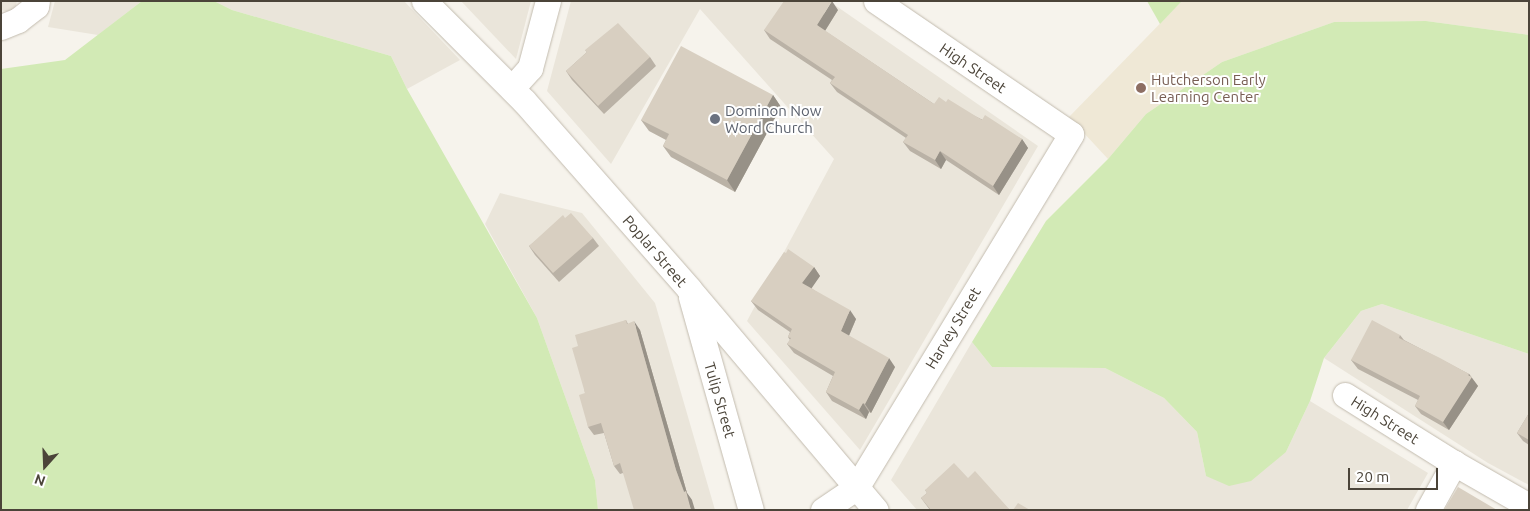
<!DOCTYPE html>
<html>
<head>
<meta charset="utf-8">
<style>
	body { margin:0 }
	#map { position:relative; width:1530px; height:511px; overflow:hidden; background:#f6f3ec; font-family:Ubuntu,sans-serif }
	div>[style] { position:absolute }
	.residential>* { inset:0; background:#eae5da }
	.education>* { inset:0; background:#efe8d6 }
	.green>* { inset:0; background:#d2eab5 }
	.roads { filter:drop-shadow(0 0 1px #c2bbae) drop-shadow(0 0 1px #c2bbae) }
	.minor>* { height:25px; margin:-12.5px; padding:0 12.5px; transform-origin:12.5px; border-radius:12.5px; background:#fff }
	.wall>* { inset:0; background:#bab2a6 }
	.shaded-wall>* { inset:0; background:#979187 }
	.building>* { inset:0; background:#d8cfc1 }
	.dots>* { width:14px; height:14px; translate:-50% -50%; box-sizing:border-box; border:2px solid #fff; border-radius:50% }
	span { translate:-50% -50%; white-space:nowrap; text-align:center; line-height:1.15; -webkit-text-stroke:4px #fff; paint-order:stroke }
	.street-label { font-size:15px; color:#4b4439 }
	.education-label { font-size:15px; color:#785e54 }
	.left { translate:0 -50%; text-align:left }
	.worship-label { font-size:15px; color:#5b616d }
	.frame { position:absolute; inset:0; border:2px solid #4b4439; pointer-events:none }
	.north { position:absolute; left:20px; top:441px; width:50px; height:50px; -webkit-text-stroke:4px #fff; paint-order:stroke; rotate:200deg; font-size:14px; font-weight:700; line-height:20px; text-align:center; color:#4b4439 }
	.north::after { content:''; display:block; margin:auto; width:18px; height:22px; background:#4b4439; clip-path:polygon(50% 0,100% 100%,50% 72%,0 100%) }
	.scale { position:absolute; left:1348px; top:468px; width:90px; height:22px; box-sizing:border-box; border:2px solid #4b4439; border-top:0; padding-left:6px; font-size:15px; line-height:18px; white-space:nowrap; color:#4b4439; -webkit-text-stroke:4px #fff; paint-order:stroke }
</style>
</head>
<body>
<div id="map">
	<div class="residential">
		<i style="clip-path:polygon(1px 1px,17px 1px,14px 13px,1px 10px)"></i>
		<i style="clip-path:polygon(55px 1px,142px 1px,98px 35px,48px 27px)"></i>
		<i style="clip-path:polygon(214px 1px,404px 1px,460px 60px,407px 89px,391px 56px,232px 10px)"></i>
		<i style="clip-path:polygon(461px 1px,531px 1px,516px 59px)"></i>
		<i style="clip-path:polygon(571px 1px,829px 1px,1038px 146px,860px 450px,747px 321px,834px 159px,700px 9px,611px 164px,547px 91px)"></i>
		<i style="clip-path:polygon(500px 193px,582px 213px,655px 303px,715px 510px,598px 510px,595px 480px,537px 318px,485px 224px)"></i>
		<i style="clip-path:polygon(1382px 304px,1529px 354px,1529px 485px,1488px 463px,1324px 358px,1361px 311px)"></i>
		<i style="clip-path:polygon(972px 342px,992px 367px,1105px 368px,1164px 398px,1197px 432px,1206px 476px,1286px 452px,1310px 401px,1428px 473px,1407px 510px,917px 510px,891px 480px)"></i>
	</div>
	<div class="education">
		<i style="clip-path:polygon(1182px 1px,1529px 1px,1529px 35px,1426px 21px,1334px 22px,1222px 62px,1146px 114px,1108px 159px,1069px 117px)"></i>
	</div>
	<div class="green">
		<i style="clip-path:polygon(142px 1px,214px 1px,232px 10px,391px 56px,407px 89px,537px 318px,595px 480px,598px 510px,1px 510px,1px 69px,65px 60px)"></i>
		<i style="clip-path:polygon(1147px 1px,1182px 1px,1160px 24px)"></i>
		<i style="clip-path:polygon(1426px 21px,1529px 35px,1529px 354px,1382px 304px,1361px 311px,1324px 358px,1310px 401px,1286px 452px,1251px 481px,1229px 486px,1206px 476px,1197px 432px,1164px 398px,1105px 368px,992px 367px,972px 342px,1046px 221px,1108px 159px,1146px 114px,1222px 62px,1334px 22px)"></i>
	</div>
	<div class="roads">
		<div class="minor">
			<i style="left:424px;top:1px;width:141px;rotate:45deg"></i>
			<i style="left:524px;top:101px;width:250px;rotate:48.7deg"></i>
			<i style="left:689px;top:289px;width:289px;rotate:49.8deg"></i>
			<i style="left:1px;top:27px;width:18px;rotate:-22deg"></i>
			<i style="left:18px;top:20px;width:23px;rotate:-38deg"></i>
			<i style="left:36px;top:6px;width:5px;rotate:-79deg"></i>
			<i style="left:512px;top:88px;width:27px;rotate:-48deg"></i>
			<i style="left:530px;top:68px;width:69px;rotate:-75deg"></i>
			<i style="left:691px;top:297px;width:221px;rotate:74.3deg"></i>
			<i style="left:1345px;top:395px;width:128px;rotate:32deg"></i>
			<i style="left:1454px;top:463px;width:86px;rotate:29.8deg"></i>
			<i style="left:823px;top:510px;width:40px;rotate:-34deg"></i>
			<i style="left:856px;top:488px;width:414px;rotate:-58.7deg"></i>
			<i style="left:1071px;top:134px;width:236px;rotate:-145.7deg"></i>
			<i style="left:1428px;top:510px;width:54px;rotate:-61deg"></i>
		</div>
	</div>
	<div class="wall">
		<i style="clip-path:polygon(838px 10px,825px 31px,934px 104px,946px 102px,1022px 139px,1028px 148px,999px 195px,946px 160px,941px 169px,910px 151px,903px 142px,906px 138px,837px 92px,830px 83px,832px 80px,770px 39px,764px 30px)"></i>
		<i style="clip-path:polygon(585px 50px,650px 57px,656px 66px,604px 114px,572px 80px,566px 71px,587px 52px)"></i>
		<i style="clip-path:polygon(773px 95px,781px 107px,735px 192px,671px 157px,663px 146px,666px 140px,649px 131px,641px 120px)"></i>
		<i style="clip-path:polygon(565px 218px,593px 238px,599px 246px,559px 282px,535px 255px,529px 246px)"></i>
		<i style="clip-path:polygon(814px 267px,820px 276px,811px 288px,856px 319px,849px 336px,895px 367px,871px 413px,869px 412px,866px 419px,832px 401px,826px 392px,833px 376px,794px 353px,787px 344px,790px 340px,788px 337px,790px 332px,758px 310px,751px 301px)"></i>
		<i style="clip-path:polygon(626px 320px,628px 324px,640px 330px,683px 479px,687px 493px,692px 500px,623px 473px,620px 474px,614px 466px,604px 433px,594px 435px,588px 427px,585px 393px,578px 346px)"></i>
		<i style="clip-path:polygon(1400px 335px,1404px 340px,1469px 374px,1478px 386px,1449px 430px,1421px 414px,1415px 406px,1418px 400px,1358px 369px,1351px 360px)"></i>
		<i style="clip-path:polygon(1529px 413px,1529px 445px,1523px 441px,1517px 433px)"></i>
		<i style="clip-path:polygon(968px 478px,1010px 510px,930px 510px,921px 498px,927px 493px,925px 490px)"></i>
	</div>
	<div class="shaded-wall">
		<i style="clip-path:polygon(832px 1px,838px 10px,823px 34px,817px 25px)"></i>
		<i style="clip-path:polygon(773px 95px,781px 107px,735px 192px,727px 180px)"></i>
		<i style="clip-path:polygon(1022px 139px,1028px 148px,999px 195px,993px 186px)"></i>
		<i style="clip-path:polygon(940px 151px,946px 160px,941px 169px,935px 160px)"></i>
		<i style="clip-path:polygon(814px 267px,820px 276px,809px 292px,802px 283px)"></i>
		<i style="clip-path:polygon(850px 310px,856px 319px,847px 340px,841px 331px)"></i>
		<i style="clip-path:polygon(634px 321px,640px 330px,683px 479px,687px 493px,692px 500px,695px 510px,691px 510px,676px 470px)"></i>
		<i style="clip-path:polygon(889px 358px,895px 367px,871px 413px,865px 404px)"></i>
		<i style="clip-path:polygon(1469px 374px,1478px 386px,1449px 430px,1443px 422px)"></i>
		<i style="clip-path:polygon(863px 403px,869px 412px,866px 419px,859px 410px)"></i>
	</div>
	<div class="building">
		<i style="clip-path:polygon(784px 1px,832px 1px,817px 25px,934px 104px,939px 97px,946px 102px,948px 99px,982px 120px,985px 115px,1022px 139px,993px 186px,940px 151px,935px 160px,903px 142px,908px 135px,830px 83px,835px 77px,764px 30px)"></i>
		<i style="clip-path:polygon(618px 23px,650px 57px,598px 106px,566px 71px,587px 52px,585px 50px)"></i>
		<i style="clip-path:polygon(681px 46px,773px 95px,727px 180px,663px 146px,669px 134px,641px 120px)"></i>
		<i style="clip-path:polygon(571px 213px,593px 238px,553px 273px,529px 246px,563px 215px,565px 218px)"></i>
		<i style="clip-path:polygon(788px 249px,814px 267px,802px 283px,850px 310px,841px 331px,889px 358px,865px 404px,863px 403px,859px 410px,826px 392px,835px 372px,787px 344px,791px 338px,788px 337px,792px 329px,751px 301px,784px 252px,786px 253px)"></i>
		<i style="clip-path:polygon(626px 320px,627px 324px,634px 321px,676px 470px,684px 492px,686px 491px,691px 510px,634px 510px,620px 463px,614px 466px,601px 423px,588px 427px,579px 395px,585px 393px,572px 348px,578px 346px,575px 335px)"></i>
		<i style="clip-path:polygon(1372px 320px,1400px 335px,1399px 338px,1440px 358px,1469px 374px,1468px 375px,1472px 377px,1443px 422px,1415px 406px,1420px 396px,1351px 360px)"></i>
		<i style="clip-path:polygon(1529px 413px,1529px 440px,1517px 433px)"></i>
		<i style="clip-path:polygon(954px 463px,968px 478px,975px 471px,1010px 510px,931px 510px,921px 498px,927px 493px,925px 490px)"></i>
		<i style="clip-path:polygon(1458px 487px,1497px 510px,1444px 510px)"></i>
		<i style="clip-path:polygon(1018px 503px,1030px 510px,1013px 510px)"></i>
	</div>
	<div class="dots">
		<i style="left:1141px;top:88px;background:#8d6e63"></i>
		<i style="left:715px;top:119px;background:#6b7280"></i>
	</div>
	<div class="street-label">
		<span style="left:973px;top:68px;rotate:34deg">High Street</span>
		<span style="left:655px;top:251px;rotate:49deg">Poplar Street</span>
		<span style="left:953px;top:328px;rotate:-59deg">Harvey Street</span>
		<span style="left:720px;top:400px;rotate:74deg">Tulip Street</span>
		<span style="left:1385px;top:420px;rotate:32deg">High Street</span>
	</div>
	<div class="education-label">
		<span class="left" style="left:1151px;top:88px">Hutcherson Early<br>Learning Center</span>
	</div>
	<div class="worship-label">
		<span class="left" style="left:725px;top:119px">Dominon Now<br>Word Church</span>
	</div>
	<div class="frame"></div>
	<div class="north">N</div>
	<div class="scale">20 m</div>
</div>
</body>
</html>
